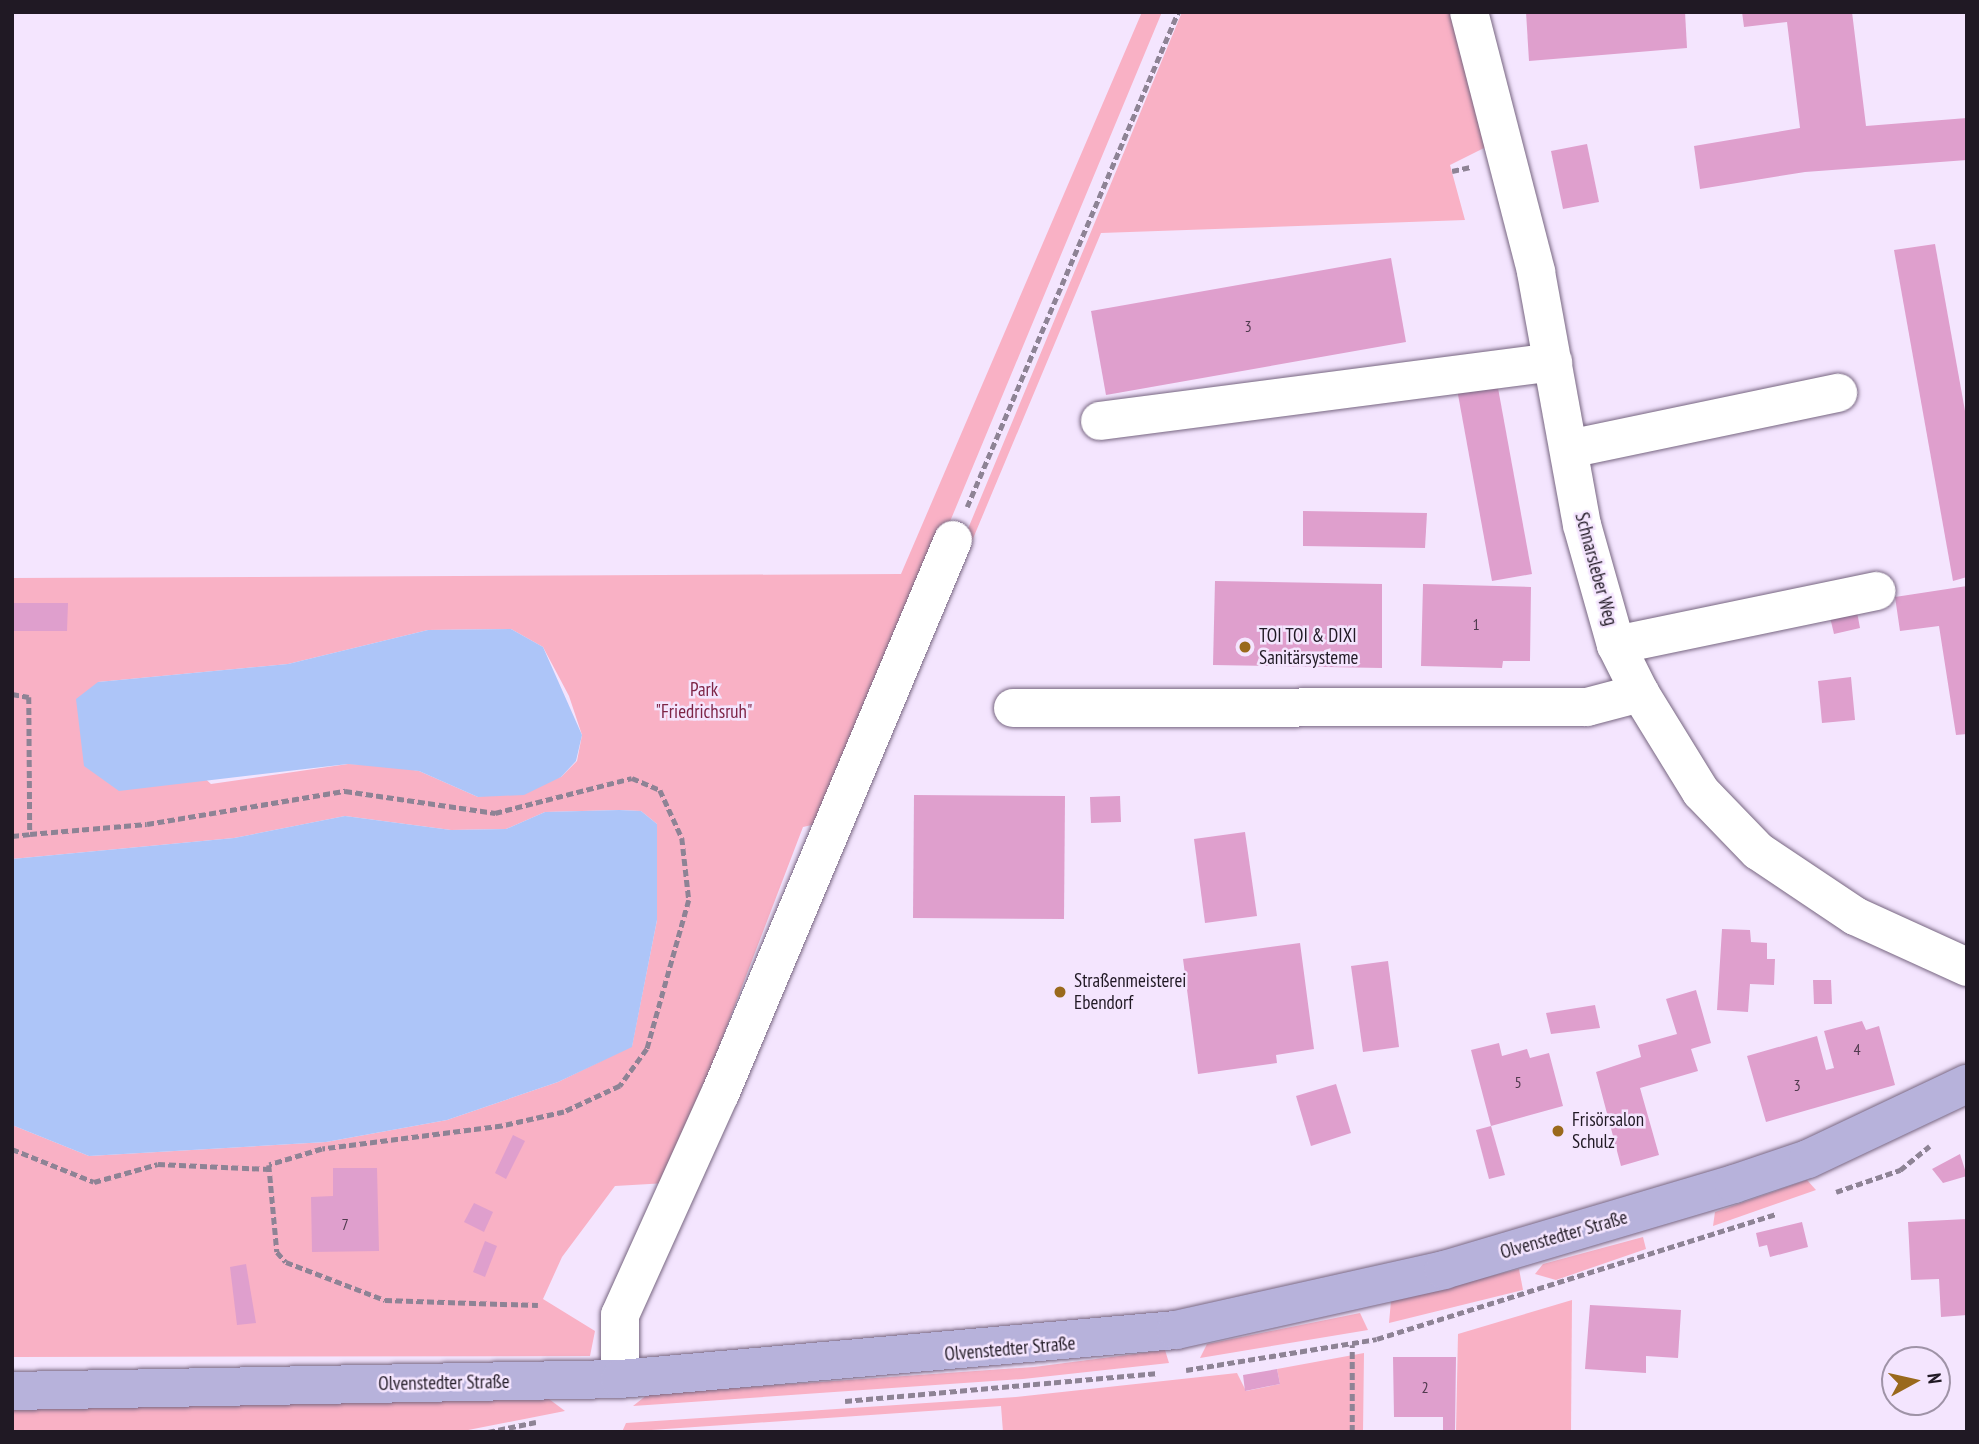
<!DOCTYPE html>
<html>
<head>
<meta charset="utf-8">
<style>
	body { margin:0 }
	#map { position:relative; width:1979px; height:1444px; overflow:hidden; background:#f4e5fe; font-family:"PT Sans Narrow",sans-serif }
	div>[style] { position:absolute }
	.green>* { inset:0; background:#f9b1c5 }
	.water>* { inset:0; background:#adc5f8 }
	.building>* { inset:0; background:#df9fcd }
	.path>* { height:4.5px; margin-top:-2.25px; transform-origin:0; background:repeating-linear-gradient(90deg,#8e8395 0 7px,transparent 0 10.5px) }
	.roads { filter:drop-shadow(0 0 2px #776681) drop-shadow(0 0 2px #776681) }
	.minor>* { height:38px; margin:-19px; padding:0 19px; transform-origin:19px; border-radius:19px; background:#fff }
	.major>* { height:38px; margin:-19px; padding:0 19px; transform-origin:19px; border-radius:19px; background:#b7b2db }
	.dots>* { width:19px; height:19px; translate:-50% -50%; box-sizing:border-box; border:4px solid #f4e5fe; border-radius:50% }
	span { translate:-50% -50%; white-space:nowrap; text-align:center; line-height:1.15; -webkit-text-stroke:5px #f4e5fe; paint-order:stroke }
	.number-label { font-size:16px; color:#503a4e }
	.number-label span { -webkit-text-stroke-width:0 }
	.street-label { font-size:19px; color:#201924 }
	.poi-label { font-size:19px; color:#201924 }
	.left { translate:0 -50%; text-align:left }
	.park-label { font-size:19px; color:#7e2547 }
	.frame { position:absolute; inset:0; border:14px solid #201924; pointer-events:none }
	.north { position:absolute; left:1881px; top:1346px; width:70px; height:70px; box-sizing:border-box; background:#f4e5fe; border:2px solid #9f93a7; border-radius:50%; rotate:82deg; font-size:19px; font-weight:700; line-height:28px; text-align:center; color:#201924 }
	.north::after { content:''; display:block; margin:auto; width:24px; height:32px; background:#9a691c; clip-path:polygon(50% 0,100% 100%,50% 72%,0 100%) }
</style>
</head>
<body>
<div id="map">
	<div class="green">
		<i style="clip-path:polygon(evenodd,1142px 12px,1162px 12px,825px 822px,803px 827px,667px 1183px,615px 1186px,562px 1257px,543px 1299px,595px 1331px,590px 1356px,12px 1357px,12px 1125px,89px 1156px,326px 1142px,447px 1120px,558px 1082px,632px 1046px,657px 920px,657px 824px,641px 811px,619px 810px,545px 812px,506px 829px,451px 830px,345px 816px,234px 838px,12px 859px,12px 578px,901px 574px,1142px 12px,511px 629px,543px 647px,569px 696px,582px 735px,577px 761px,561px 777px,478px 797px,419px 771px,384px 765px,348px 764px,211px 784px,98px 682px,288px 664px,428px 630px,511px 629px)"></i>
		<i style="clip-path:polygon(1182px 12px,1455px 12px,1490px 145px,1450px 165px,1465px 220px,1101px 233px,902px 708px,895px 705px)"></i>
		<i style="clip-path:polygon(1807px 1180px,1816px 1190px,1713px 1226px,1715px 1212px)"></i>
		<i style="clip-path:polygon(1643px 1237px,1646px 1249px,1556px 1280px,1535px 1274px,1543px 1264px)"></i>
		<i style="clip-path:polygon(1519px 1269px,1523px 1290px,1389px 1323px,1391px 1301px)"></i>
		<i style="clip-path:polygon(1572px 1300px,1571px 1432px,1456px 1432px,1458px 1334px)"></i>
		<i style="clip-path:polygon(1360px 1313px,1368px 1330px,1200px 1358px,1207px 1344px)"></i>
		<i style="clip-path:polygon(1165px 1350px,1169px 1363px,1023px 1379px,633px 1406px,648px 1394px,1034px 1367px)"></i>
		<i style="clip-path:polygon(1364px 1353px,1363px 1432px,1003px 1432px,1001px 1406px,622px 1432px,626px 1423px,1016px 1397px,1237px 1373px,1246px 1391px,1280px 1384px,1277px 1369px)"></i>
		<i style="clip-path:polygon(549px 1399px,565px 1411px,458px 1432px,12px 1432px,12px 1408px)"></i>
	</div>
	<div class="water">
		<i style="clip-path:polygon(511px 629px,543px 647px,582px 735px,576px 761px,561px 777px,524px 795px,478px 797px,419px 771px,348px 764px,119px 791px,84px 766px,76px 699px,98px 682px,288px 664px,428px 630px)"></i>
		<i style="clip-path:polygon(619px 810px,641px 811px,657px 824px,657px 920px,632px 1047px,558px 1082px,447px 1120px,326px 1142px,89px 1156px,12px 1125px,12px 859px,234px 838px,345px 816px,451px 830px,506px 829px,545px 812px)"></i>
	</div>
	<div class="building">
		<i style="clip-path:polygon(1526px 12px,1685px 12px,1687px 48px,1529px 61px)"></i>
		<i style="clip-path:polygon(1742px 12px,1852px 12px,1866px 126px,1967px 118px,1967px 160px,1805px 172px,1700px 189px,1694px 146px,1800px 128px,1787px 22px,1744px 27px)"></i>
		<i style="clip-path:polygon(1587px 144px,1599px 202px,1563px 209px,1551px 151px)"></i>
		<i style="clip-path:polygon(1935px 244px,1967px 422px,1967px 577px,1953px 581px,1894px 250px)"></i>
		<i style="clip-path:polygon(1391px 258px,1406px 342px,1106px 395px,1091px 311px)"></i>
		<i style="clip-path:polygon(1498px 388px,1532px 574px,1492px 581px,1457px 389px)"></i>
		<i style="clip-path:polygon(1303px 511px,1427px 513px,1425px 548px,1303px 546px)"></i>
		<i style="clip-path:polygon(1215px 581px,1382px 584px,1382px 668px,1213px 665px)"></i>
		<i style="clip-path:polygon(1423px 584px,1531px 587px,1530px 661px,1503px 661px,1502px 668px,1421px 666px)"></i>
		<i style="clip-path:polygon(1967px 586px,1967px 734px,1956px 735px,1939px 626px,1900px 631px,1895px 597px)"></i>
		<i style="clip-path:polygon(12px 603px,68px 603px,67px 631px,12px 631px)"></i>
		<i style="clip-path:polygon(1856px 607px,1860px 628px,1834px 634px,1829px 613px)"></i>
		<i style="clip-path:polygon(1851px 677px,1855px 720px,1822px 723px,1818px 681px)"></i>
		<i style="clip-path:polygon(914px 795px,1065px 796px,1064px 919px,913px 918px)"></i>
		<i style="clip-path:polygon(1120px 796px,1121px 822px,1091px 823px,1090px 797px)"></i>
		<i style="clip-path:polygon(1245px 832px,1257px 916px,1205px 923px,1194px 839px)"></i>
		<i style="clip-path:polygon(1722px 929px,1750px 930px,1751px 942px,1767px 943px,1767px 959px,1775px 959px,1774px 985px,1750px 984px,1748px 1012px,1717px 1010px)"></i>
		<i style="clip-path:polygon(1300px 943px,1314px 1049px,1276px 1055px,1277px 1063px,1198px 1074px,1183px 959px)"></i>
		<i style="clip-path:polygon(1388px 961px,1399px 1047px,1363px 1052px,1351px 966px)"></i>
		<i style="clip-path:polygon(1813px 980px,1831px 980px,1832px 1004px,1814px 1004px)"></i>
		<i style="clip-path:polygon(1696px 990px,1711px 1043px,1691px 1049px,1698px 1071px,1640px 1088px,1659px 1155px,1621px 1166px,1596px 1072px,1641px 1057px,1638px 1045px,1677px 1034px,1666px 999px)"></i>
		<i style="clip-path:polygon(1595px 1005px,1600px 1028px,1551px 1034px,1546px 1013px)"></i>
		<i style="clip-path:polygon(1862px 1021px,1866px 1030px,1879px 1026px,1895px 1085px,1766px 1122px,1747px 1056px,1817px 1036px,1826px 1070px,1834px 1068px,1824px 1031px)"></i>
		<i style="clip-path:polygon(1499px 1043px,1502px 1056px,1527px 1049px,1530px 1058px,1549px 1053px,1563px 1106px,1491px 1126px,1471px 1050px)"></i>
		<i style="clip-path:polygon(1336px 1084px,1351px 1133px,1311px 1146px,1296px 1096px)"></i>
		<i style="clip-path:polygon(1491px 1126px,1505px 1175px,1489px 1179px,1476px 1130px)"></i>
		<i style="clip-path:polygon(513px 1135px,525px 1141px,506px 1179px,495px 1173px)"></i>
		<i style="clip-path:polygon(1960px 1154px,1967px 1176px,1943px 1183px,1932px 1169px)"></i>
		<i style="clip-path:polygon(333px 1168px,377px 1168px,379px 1251px,312px 1252px,311px 1197px,333px 1196px)"></i>
		<i style="clip-path:polygon(474px 1203px,493px 1212px,484px 1232px,464px 1222px)"></i>
		<i style="clip-path:polygon(1967px 1219px,1967px 1315px,1941px 1317px,1939px 1279px,1911px 1280px,1908px 1222px)"></i>
		<i style="clip-path:polygon(1802px 1222px,1808px 1247px,1770px 1257px,1767px 1245px,1759px 1247px,1756px 1233px)"></i>
		<i style="clip-path:polygon(485px 1241px,497px 1246px,485px 1277px,473px 1272px)"></i>
		<i style="clip-path:polygon(246px 1264px,256px 1323px,237px 1325px,230px 1267px)"></i>
		<i style="clip-path:polygon(1590px 1305px,1681px 1310px,1678px 1358px,1646px 1356px,1646px 1373px,1585px 1369px)"></i>
		<i style="clip-path:polygon(1393px 1357px,1456px 1357px,1455px 1432px,1443px 1432px,1443px 1417px,1394px 1417px)"></i>
		<i style="clip-path:polygon(1277px 1369px,1280px 1384px,1245px 1391px,1243px 1375px)"></i>
	</div>
	<div class="path">
		<i style="left:1452px;top:171px;width:19px;rotate:-12deg"></i>
		<i style="left:967px;top:507px;width:538px;rotate:-66.91deg"></i>
		<i style="left:12px;top:694px;width:17px;rotate:10deg"></i>
		<i style="left:29px;top:697px;width:137px;rotate:89.6deg"></i>
		<i style="left:30px;top:834px;width:117px;rotate:-4.9deg"></i>
		<i style="left:147px;top:824px;width:201px;rotate:-9.5deg"></i>
		<i style="left:345px;top:791px;width:152px;rotate:8.3deg"></i>
		<i style="left:495px;top:813px;width:141px;rotate:-14.3deg"></i>
		<i style="left:632px;top:778px;width:30px;rotate:23deg"></i>
		<i style="left:660px;top:790px;width:53px;rotate:65.4deg"></i>
		<i style="left:682px;top:838px;width:62px;rotate:83.6deg"></i>
		<i style="left:689px;top:900px;width:155px;rotate:105.7deg"></i>
		<i style="left:647px;top:1049px;width:46px;rotate:126.1deg"></i>
		<i style="left:620px;top:1086px;width:62px;rotate:155.1deg"></i>
		<i style="left:564px;top:1112px;width:64px;rotate:167.3deg"></i>
		<i style="left:502px;top:1126px;width:181px;rotate:172.7deg"></i>
		<i style="left:322px;top:1149px;width:55px;rotate:163.2deg"></i>
		<i style="left:269px;top:1165px;width:87px;rotate:84.7deg"></i>
		<i style="left:277px;top:1252px;width:13px;rotate:48deg"></i>
		<i style="left:286px;top:1262px;width:106px;rotate:21deg"></i>
		<i style="left:385px;top:1300px;width:153px;rotate:1.9deg"></i>
		<i style="left:12px;top:836px;width:18px;rotate:-6deg"></i>
		<i style="left:12px;top:1149px;width:88px;rotate:21.9deg"></i>
		<i style="left:94px;top:1182px;width:66px;rotate:-15.7deg"></i>
		<i style="left:158px;top:1164px;width:111px;rotate:2.6deg"></i>
		<i style="left:1836px;top:1192px;width:68px;rotate:-19deg"></i>
		<i style="left:1900px;top:1170px;width:38px;rotate:-39deg"></i>
		<i style="left:1186px;top:1370px;width:193px;rotate:-9.2deg"></i>
		<i style="left:1377px;top:1339px;width:417px;rotate:-17.4deg"></i>
		<i style="left:845px;top:1401px;width:312px;rotate:-5.1deg"></i>
		<i style="left:488px;top:1432px;width:49px;rotate:-11.8deg"></i>
		<i style="left:1352px;top:1432px;width:87px;rotate:-90deg"></i>
	</div>
	<div class="roads">
		<div class="minor">
			<i style="left:1469px;top:12px;width:268px;rotate:75.5deg"></i>
			<i style="left:1536px;top:272px;width:257px;rotate:79.7deg"></i>
			<i style="left:1582px;top:525px;width:125px;rotate:74.2deg"></i>
			<i style="left:1616px;top:645px;width:54px;rotate:63.4deg"></i>
			<i style="left:1640px;top:693px;width:116px;rotate:58.4deg"></i>
			<i style="left:1701px;top:792px;width:82px;rotate:46deg"></i>
			<i style="left:1758px;top:851px;width:117px;rotate:33.8deg"></i>
			<i style="left:1855px;top:916px;width:123px;rotate:24.5deg"></i>
			<i style="left:1100px;top:421px;width:457px;rotate:-7.4deg"></i>
			<i style="left:1569px;top:449px;width:275px;rotate:-11.8deg"></i>
			<i style="left:1616px;top:645px;width:266px;rotate:-11.7deg"></i>
			<i style="left:1013px;top:708px;width:574px;rotate:-0.1deg"></i>
			<i style="left:1587px;top:707px;width:55px;rotate:-14.8deg"></i>
			<i style="left:620px;top:1379px;width:64px;rotate:-90deg"></i>
			<i style="left:620px;top:1315px;width:243px;rotate:-65.7deg"></i>
			<i style="left:720px;top:1094px;width:601px;rotate:-67.19deg"></i>
		</div>
		<div class="major">
			<i style="left:12px;top:1391px;width:608px;rotate:-1.13deg"></i>
			<i style="left:620px;top:1379px;width:558px;rotate:-5.04deg"></i>
			<i style="left:1176px;top:1330px;width:275px;rotate:-12.6deg"></i>
			<i style="left:1444px;top:1270px;width:302px;rotate:-16.5deg"></i>
			<i style="left:1734px;top:1184px;width:78px;rotate:-18.7deg"></i>
			<i style="left:1808px;top:1159px;width:176px;rotate:-25.3deg"></i>
		</div>
	</div>
	<div class="dots">
		<i style="left:1245px;top:647px;background:#9a691c"></i>
		<i style="left:1060px;top:992px;background:#9a691c"></i>
		<i style="left:1558px;top:1131px;background:#9a691c"></i>
	</div>
	<div class="number-label">
		<span style="left:1248px;top:326px">3</span>
		<span style="left:1476px;top:624px">1</span>
		<span style="left:1857px;top:1049px">4</span>
		<span style="left:1518px;top:1082px">5</span>
		<span style="left:1797px;top:1085px">3</span>
		<span style="left:345px;top:1224px">7</span>
		<span style="left:1425px;top:1387px">2</span>
	</div>
	<div class="street-label">
		<span style="left:1596px;top:569px;rotate:75deg">Schnarsleber Weg</span>
		<span style="left:1564px;top:1235px;rotate:-16deg">Olvenstedter Straße</span>
		<span style="left:1010px;top:1349px;rotate:-5deg">Olvenstedter Straße</span>
		<span style="left:444px;top:1383px;rotate:-1deg">Olvenstedter Straße</span>
	</div>
	<div class="poi-label">
		<span class="left" style="left:1259px;top:647px">TOI TOI &amp; DIXI<br>Sanitärsysteme</span>
		<span class="left" style="left:1074px;top:992px">Straßenmeisterei<br>Ebendorf</span>
		<span class="left" style="left:1572px;top:1131px">Frisörsalon<br>Schulz</span>
	</div>
	<div class="park-label">
		<span style="left:704px;top:701px">Park<br>"Friedrichsruh"</span>
	</div>
	<div class="frame"></div>
	<div class="north">N</div>
</div>
</body>
</html>
